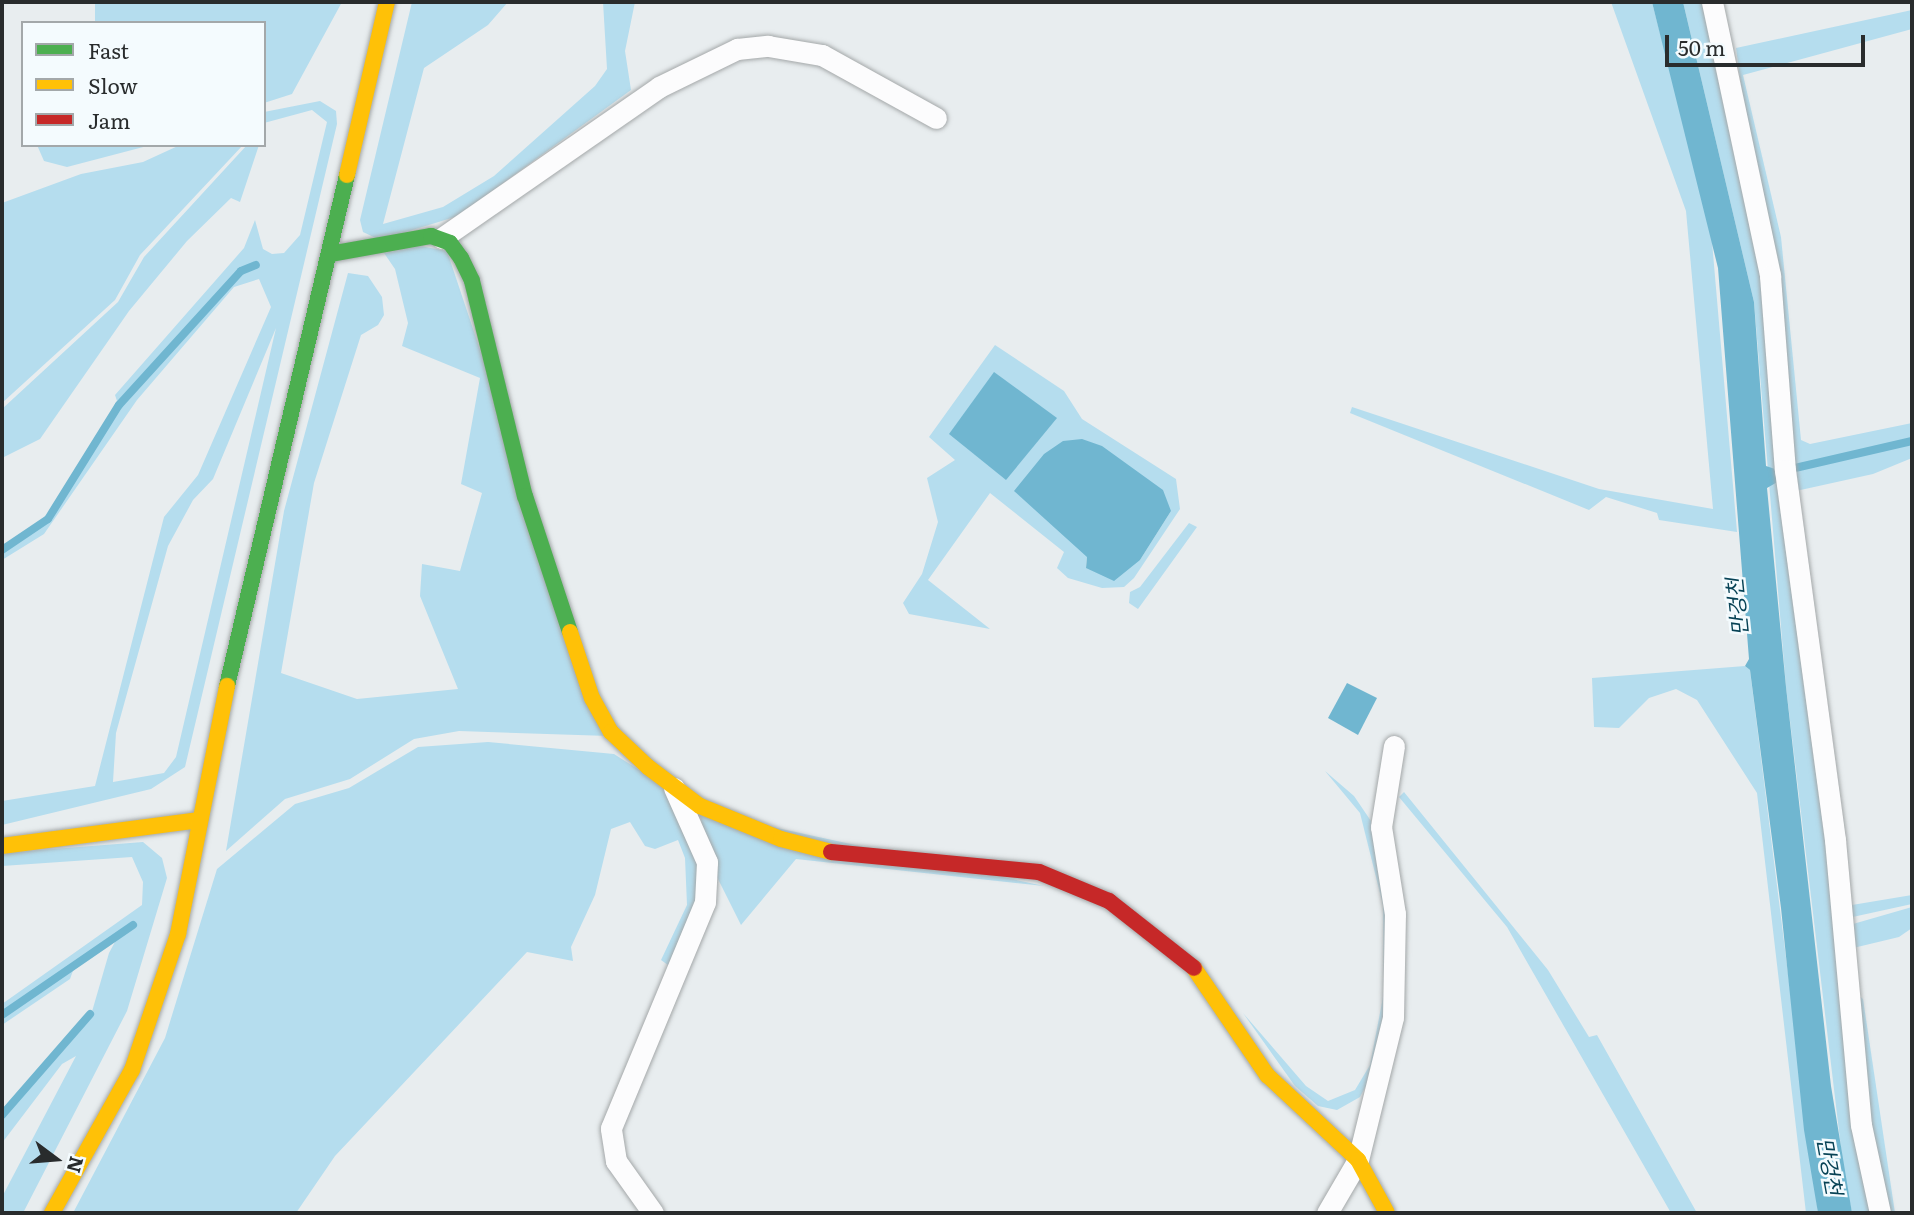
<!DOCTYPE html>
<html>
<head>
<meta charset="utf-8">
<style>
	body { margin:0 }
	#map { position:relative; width:1914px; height:1215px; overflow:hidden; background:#e8edef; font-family:Literata,"Noto Sans KR",serif }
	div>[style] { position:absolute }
	.green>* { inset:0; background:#b5ddee }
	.water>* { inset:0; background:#70b6d0 }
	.stream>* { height:8px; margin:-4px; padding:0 4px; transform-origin:4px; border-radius:4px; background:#70b6d0 }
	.roads { filter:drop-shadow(0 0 2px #a4a8a9) drop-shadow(0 0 2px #a4a8a9) }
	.street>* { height:21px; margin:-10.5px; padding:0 10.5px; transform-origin:10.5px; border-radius:10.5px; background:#fcfcfd }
	.fast>* { height:16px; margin:-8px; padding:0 8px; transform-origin:8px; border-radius:8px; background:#4caf50 }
	.slow>* { height:16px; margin:-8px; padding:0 8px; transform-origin:8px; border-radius:8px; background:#ffc107 }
	.jam>* { height:16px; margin:-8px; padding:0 8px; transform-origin:8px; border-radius:8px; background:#c62828 }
	span { translate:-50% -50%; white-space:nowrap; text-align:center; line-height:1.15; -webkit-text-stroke:5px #f4fbfe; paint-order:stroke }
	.water-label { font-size:21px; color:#074255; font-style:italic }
	.frame { position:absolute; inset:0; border:4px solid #292c2d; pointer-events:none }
	.legend { position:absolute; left:21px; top:21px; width:245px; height:126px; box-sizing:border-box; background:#f4fbfe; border:2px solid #a3a8aa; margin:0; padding:9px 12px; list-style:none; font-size:21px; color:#292c2d }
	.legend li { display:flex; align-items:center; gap:14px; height:35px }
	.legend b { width:35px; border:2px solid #a3a8aa }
	.north { position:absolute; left:21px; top:1124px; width:70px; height:70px; -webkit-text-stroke:5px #f4fbfe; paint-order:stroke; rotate:106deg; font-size:19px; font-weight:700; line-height:28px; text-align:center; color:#292c2d }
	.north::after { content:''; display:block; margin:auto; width:24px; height:32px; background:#292c2d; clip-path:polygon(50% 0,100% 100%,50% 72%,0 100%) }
	.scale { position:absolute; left:1665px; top:35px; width:200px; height:32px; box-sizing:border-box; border:4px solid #292c2d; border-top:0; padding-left:9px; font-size:21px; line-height:24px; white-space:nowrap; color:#292c2d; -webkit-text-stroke:5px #f4fbfe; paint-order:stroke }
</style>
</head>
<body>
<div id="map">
	<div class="green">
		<i style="clip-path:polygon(95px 2px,342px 2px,292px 94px,264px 103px,264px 23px,95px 23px)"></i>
		<i style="clip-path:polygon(412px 2px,508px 2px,488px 25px,424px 68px,383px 224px,443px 207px,494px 176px,595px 86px,607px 69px,603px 2px,635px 2px,625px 51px,631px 90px,458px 216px,380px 240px,363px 232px,360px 220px)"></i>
		<i style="clip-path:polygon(1611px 2px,1652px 2px,1711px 230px,1737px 532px,1659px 520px,1657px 513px,1606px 497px,1589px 510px,1350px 413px,1352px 407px,1599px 489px,1713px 509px,1686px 211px)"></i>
		<i style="clip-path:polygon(1683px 2px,1708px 2px,1758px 228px,1876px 1213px,1852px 1213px,1844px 1173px,1786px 687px,1754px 302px)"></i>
		<i style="clip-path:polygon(1912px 10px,1912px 29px,1743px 75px,1781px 237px,1801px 440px,1810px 444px,1912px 423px,1912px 439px,1793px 467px,1736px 48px)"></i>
		<i style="clip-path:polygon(evenodd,320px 101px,336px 111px,337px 124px,185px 767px,151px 789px,2px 825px,2px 801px,95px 786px,164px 517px,198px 475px,271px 307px,259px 279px,234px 287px,137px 400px,44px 534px,2px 560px,2px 552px,49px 521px,121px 406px,242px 273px,256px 266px,240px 270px,118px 404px,115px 395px,244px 248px,255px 220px,263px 249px,272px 254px,284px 253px,300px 235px,327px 122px,312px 110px,264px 123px,264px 112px,320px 101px,276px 328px,176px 757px,164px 773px,113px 782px,116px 733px,168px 546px,193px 500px,213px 479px,276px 328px)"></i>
		<i style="clip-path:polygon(37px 145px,151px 145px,67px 167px,44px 161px)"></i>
		<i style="clip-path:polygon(180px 145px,243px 145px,140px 255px,115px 300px,2px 403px,2px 203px,81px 174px,143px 162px)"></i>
		<i style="clip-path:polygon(247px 145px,259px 145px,240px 202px,231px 198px,187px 241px,129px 311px,40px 439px,2px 458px,2px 409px,118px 302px,144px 257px)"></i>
		<i style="clip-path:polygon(420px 246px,447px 251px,609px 736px,459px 731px,414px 739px,350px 779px,285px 799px,226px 851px,284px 511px,348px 273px,368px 276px,382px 297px,384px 315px,378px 325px,361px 335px,314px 483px,281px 673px,357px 699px,458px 689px,420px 596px,422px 564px,460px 571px,482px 493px,461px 484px,480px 378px,402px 346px,408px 323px,395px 269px,384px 253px)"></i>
		<i style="clip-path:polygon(evenodd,995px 345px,1064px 391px,1082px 419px,1176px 479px,1180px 509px,1134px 578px,1124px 587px,1102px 588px,1068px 578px,1057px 568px,1064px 552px,990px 493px,928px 580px,990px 629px,909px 614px,903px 603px,922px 574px,938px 522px,927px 478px,955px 460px,929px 437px,995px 345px,1171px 511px,1140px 560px,1086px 568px,1087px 557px,1171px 511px)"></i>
		<i style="clip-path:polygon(1912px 443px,1912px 458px,1873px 474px,1796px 491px,1794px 471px)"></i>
		<i style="clip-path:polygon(1189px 523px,1197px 527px,1138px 609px,1129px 603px,1130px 592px,1140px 587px)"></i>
		<i style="clip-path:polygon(1745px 666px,1750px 670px,1818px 1213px,1806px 1213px,1757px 793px,1697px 700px,1676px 689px,1649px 698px,1619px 728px,1594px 727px,1592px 678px)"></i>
		<i style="clip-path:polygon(488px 742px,614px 754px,661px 784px,696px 851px,703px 886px,672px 968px,661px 960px,687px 905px,685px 858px,678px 840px,655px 849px,645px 846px,630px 822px,611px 829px,595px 895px,571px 947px,573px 961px,527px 952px,335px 1156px,296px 1213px,73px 1213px,165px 1038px,217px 869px,295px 804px,349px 788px,418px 747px)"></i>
		<i style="clip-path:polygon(1325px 771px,1354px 796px,1371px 821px,1389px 927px,1386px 1021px,1374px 1071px,1360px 1097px,1337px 1110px,1318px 1106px,1295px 1086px,1243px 1013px,1306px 1086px,1328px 1101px,1355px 1090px,1370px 1065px,1384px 992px,1383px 905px,1360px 813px)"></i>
		<i style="clip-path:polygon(1404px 792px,1548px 970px,1589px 1037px,1597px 1035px,1697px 1213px,1671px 1213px,1507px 927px,1399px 797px)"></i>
		<i style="clip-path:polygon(699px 811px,1044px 886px,796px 859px,741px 925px,712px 867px)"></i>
		<i style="clip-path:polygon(143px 842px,162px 858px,167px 878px,127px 1011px,23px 1213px,2px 1213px,2px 1197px,76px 1056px,62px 1064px,2px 1143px,2px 1118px,91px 1015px,109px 953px,116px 940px,135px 925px,2px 1012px,2px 1004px,142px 905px,143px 882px,132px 857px,2px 866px,2px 853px)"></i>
		<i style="clip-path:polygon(1912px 895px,1912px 904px,1848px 918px,1846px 906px)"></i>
		<i style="clip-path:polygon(1912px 907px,1912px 928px,1899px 937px,1849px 949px,1853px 924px)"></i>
		<i style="clip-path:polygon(74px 968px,70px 979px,2px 1025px,2px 1018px)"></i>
		<i style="clip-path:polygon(1852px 990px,1863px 999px,1895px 1213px,1882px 1213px)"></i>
	</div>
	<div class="water">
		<i style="clip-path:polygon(1652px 2px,1683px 2px,1754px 302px,1766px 466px,1778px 470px,1779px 481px,1767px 488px,1786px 687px,1831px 1086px,1852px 1213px,1818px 1213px,1804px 1130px,1781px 908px,1750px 670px,1745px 666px,1749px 659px,1718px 268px)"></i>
		<i style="clip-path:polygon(994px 372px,1057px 418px,1006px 480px,949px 434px)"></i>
		<i style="clip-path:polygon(1082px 439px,1102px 446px,1163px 490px,1171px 511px,1140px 560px,1114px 581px,1086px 568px,1087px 557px,1014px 491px,1044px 454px,1063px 441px)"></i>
		<i style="clip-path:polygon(1347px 683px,1377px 698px,1358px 735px,1328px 718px)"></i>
	</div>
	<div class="stream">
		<i style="left:1795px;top:468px;width:120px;rotate:-13deg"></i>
		<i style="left:2px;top:550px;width:55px;rotate:-34deg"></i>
		<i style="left:48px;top:519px;width:134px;rotate:-58.1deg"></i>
		<i style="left:119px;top:405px;width:181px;rotate:-47.7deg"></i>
		<i style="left:241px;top:271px;width:16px;rotate:-22deg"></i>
		<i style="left:2px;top:1015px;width:159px;rotate:-34.5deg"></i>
		<i style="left:2px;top:1115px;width:134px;rotate:-48.9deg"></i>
	</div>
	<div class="roads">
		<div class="street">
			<i style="left:1712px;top:2px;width:280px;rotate:78deg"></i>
			<i style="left:1770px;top:276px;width:195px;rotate:85.6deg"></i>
			<i style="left:1785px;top:470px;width:373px;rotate:82.3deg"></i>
			<i style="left:1835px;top:840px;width:286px;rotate:84.8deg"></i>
			<i style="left:1861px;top:1125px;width:90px;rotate:77.8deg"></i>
			<i style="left:442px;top:238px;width:264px;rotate:-34.8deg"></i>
			<i style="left:659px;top:87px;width:87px;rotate:-26deg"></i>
			<i style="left:737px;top:49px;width:31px;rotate:-6deg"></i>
			<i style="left:768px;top:46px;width:55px;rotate:9.5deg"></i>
			<i style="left:822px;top:55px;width:130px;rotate:28.9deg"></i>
			<i style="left:653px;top:1213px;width:64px;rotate:-125.4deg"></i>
			<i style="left:616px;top:1161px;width:33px;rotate:-99deg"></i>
			<i style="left:611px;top:1128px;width:245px;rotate:-67.4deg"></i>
			<i style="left:705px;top:902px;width:40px;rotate:-87.1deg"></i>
			<i style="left:707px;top:862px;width:81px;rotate:-114deg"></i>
			<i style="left:1327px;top:1213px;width:61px;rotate:-59.7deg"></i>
			<i style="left:1358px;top:1160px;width:147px;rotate:-76.2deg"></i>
			<i style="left:1393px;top:1017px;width:103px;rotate:-88.9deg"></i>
			<i style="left:1395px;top:914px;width:88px;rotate:-99.1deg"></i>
			<i style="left:1381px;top:827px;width:82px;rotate:-80.9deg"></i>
		</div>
		<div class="fast">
			<i style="left:330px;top:254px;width:103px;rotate:-10.1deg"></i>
			<i style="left:431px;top:236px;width:20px;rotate:20deg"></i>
			<i style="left:450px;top:243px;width:19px;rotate:54deg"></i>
			<i style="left:461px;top:258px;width:25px;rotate:64deg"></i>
			<i style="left:472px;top:281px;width:221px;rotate:76.2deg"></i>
			<i style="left:525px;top:496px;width:143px;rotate:71.7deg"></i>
			<i style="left:227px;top:686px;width:525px;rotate:-76.78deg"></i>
		</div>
		<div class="slow">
			<i style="left:347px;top:175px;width:178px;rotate:-77deg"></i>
			<i style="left:570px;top:632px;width:70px;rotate:71.6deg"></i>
			<i style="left:592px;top:698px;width:39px;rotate:61deg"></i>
			<i style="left:611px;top:732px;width:51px;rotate:43.4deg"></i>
			<i style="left:648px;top:767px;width:65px;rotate:36.9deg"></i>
			<i style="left:700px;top:806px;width:87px;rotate:22.2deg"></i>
			<i style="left:781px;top:839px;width:52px;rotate:14.6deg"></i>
			<i style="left:2px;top:846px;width:199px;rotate:-7.5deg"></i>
			<i style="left:1194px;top:968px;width:130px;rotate:55.7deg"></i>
			<i style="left:1267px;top:1075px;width:125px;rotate:43deg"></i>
			<i style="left:1358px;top:1160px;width:60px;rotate:61.3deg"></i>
			<i style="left:52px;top:1213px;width:164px;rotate:-60.8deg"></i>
			<i style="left:132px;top:1070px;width:144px;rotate:-71.3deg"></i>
			<i style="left:178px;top:934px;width:253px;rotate:-78.8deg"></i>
		</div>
		<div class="jam">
			<i style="left:831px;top:852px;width:209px;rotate:5.5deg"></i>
			<i style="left:1039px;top:872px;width:76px;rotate:22.5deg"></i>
			<i style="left:1109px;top:901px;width:108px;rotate:38.2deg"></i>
		</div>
	</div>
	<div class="water-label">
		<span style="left:1736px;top:607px;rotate:-96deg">만겅천</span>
		<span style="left:1831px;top:1166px;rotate:80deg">만겅천</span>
	</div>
	<div class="frame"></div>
	<ul class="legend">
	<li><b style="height:9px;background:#4caf50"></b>Fast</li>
	<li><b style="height:9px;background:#ffc107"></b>Slow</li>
	<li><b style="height:9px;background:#c62828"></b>Jam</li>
	</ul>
	<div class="north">N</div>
	<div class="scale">50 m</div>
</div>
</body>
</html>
